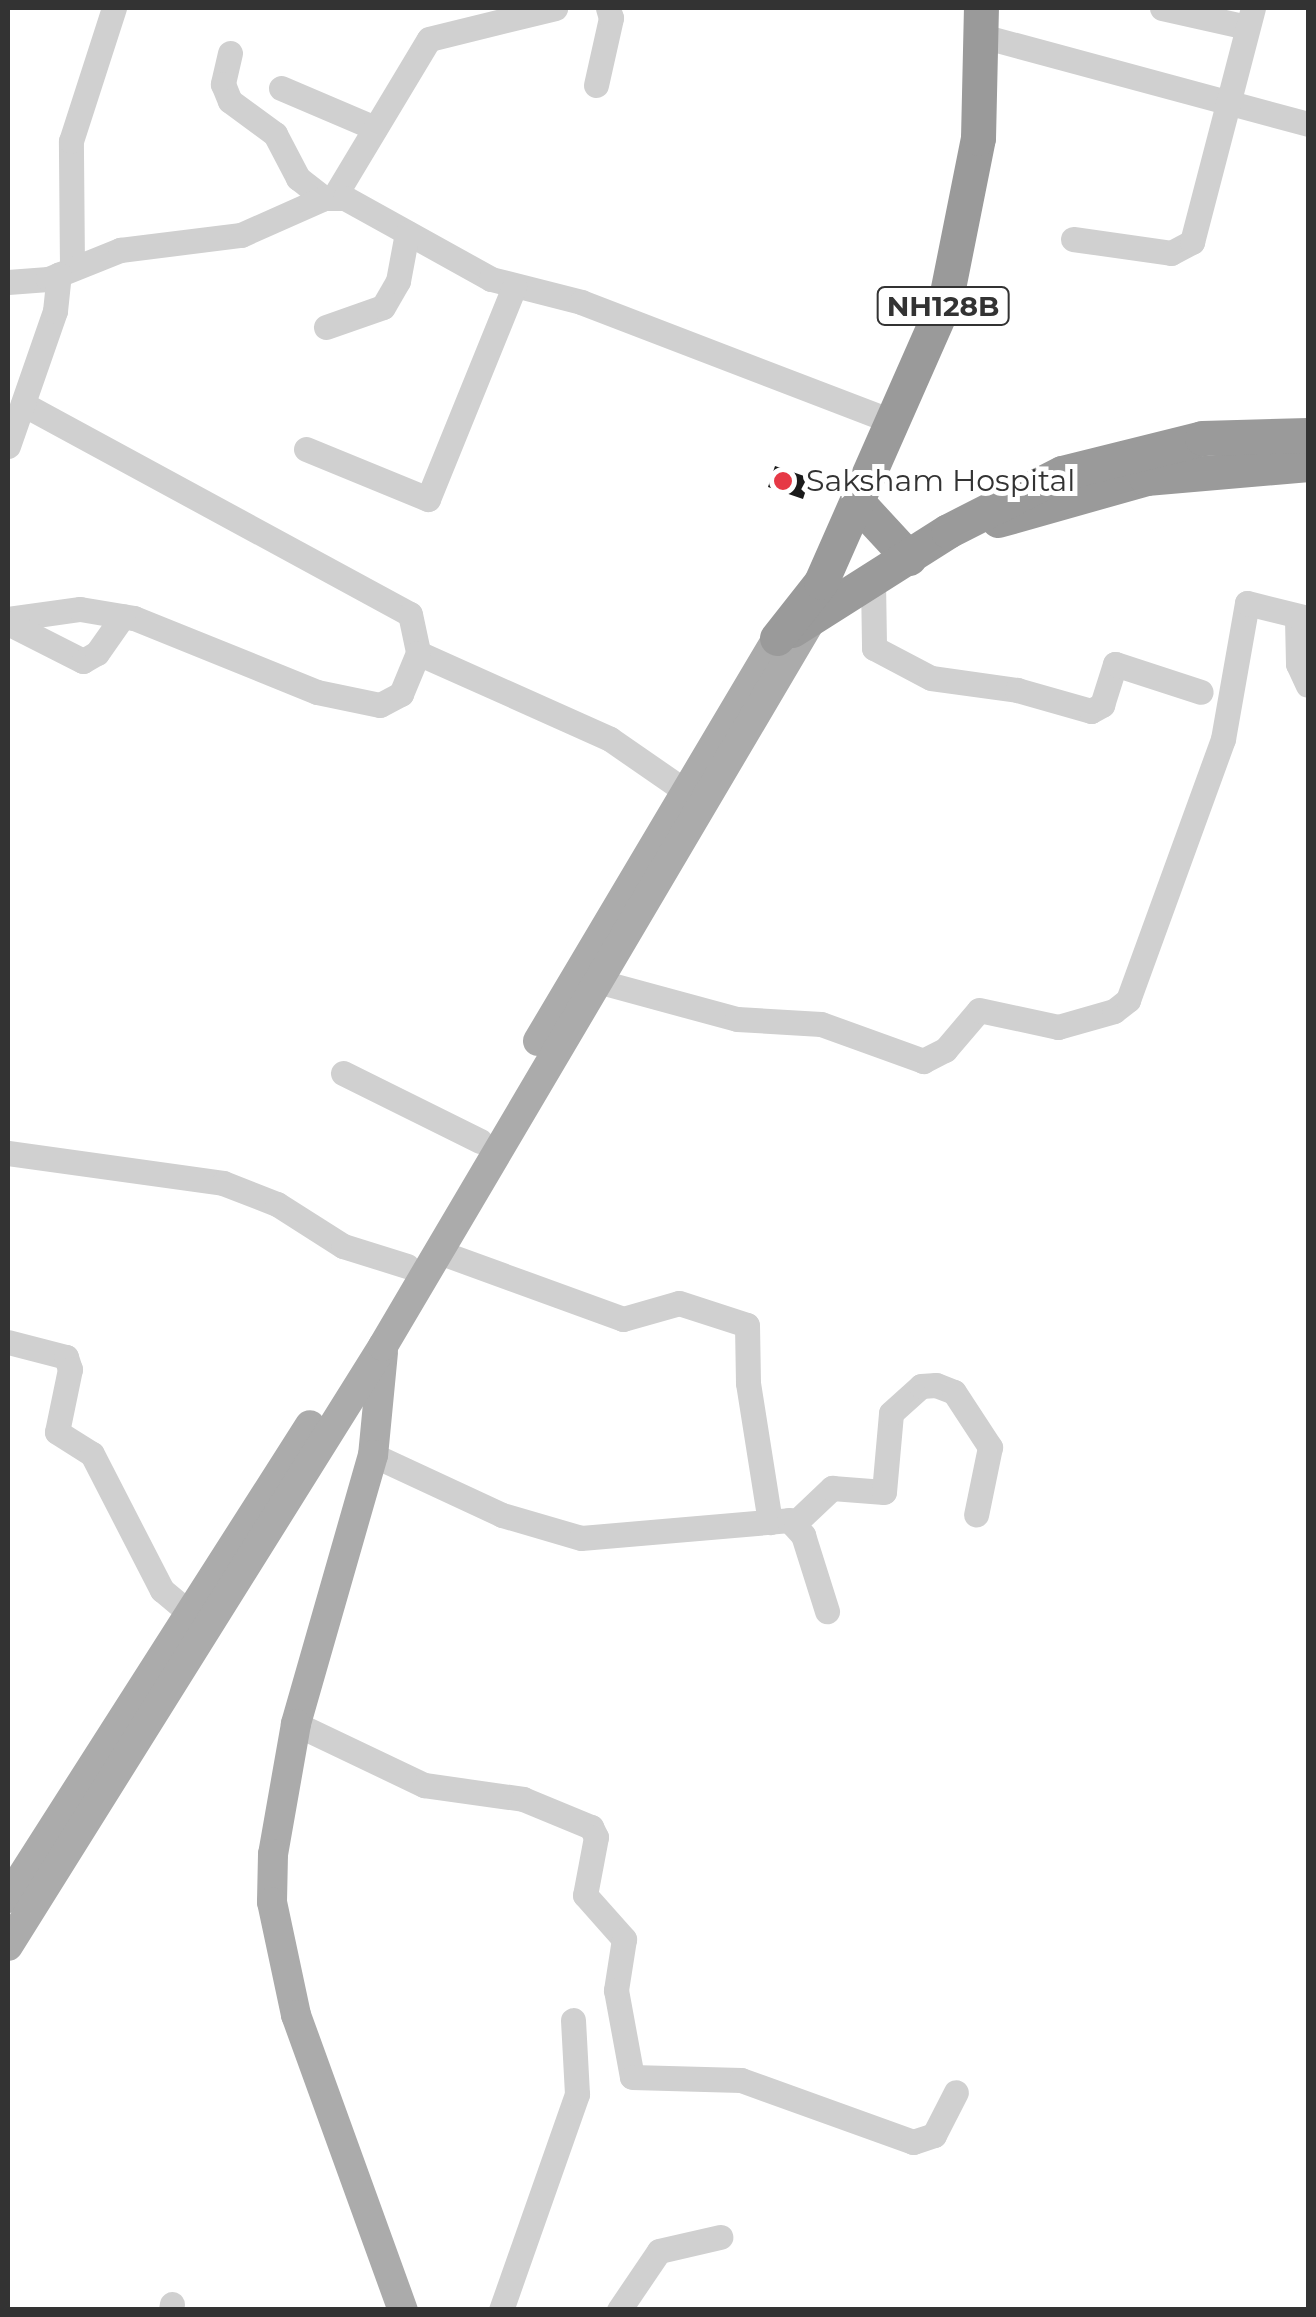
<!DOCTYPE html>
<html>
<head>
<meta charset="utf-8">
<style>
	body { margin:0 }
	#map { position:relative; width:1316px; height:2317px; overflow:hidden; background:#fff; font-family:Montserrat,sans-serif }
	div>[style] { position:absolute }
	.building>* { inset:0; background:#1a1a1a }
	.minor>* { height:25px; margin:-12.5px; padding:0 12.5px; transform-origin:12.5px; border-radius:12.5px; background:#d0d0d0 }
	.major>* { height:30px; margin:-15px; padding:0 15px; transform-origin:15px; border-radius:15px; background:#ababab }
	.highway>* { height:35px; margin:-17.5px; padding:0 17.5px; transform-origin:17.5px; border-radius:17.5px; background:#9a9a9a }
	.dots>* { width:28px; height:28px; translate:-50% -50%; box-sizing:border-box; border:5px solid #fff; border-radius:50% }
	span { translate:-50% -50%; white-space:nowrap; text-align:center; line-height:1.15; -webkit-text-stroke:10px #fff; paint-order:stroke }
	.shield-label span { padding:2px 8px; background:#fff; border:2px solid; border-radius:8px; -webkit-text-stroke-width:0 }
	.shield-label { font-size:28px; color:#333; font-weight:700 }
	.poi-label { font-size:30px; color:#333 }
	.left { translate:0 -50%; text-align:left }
	.frame { position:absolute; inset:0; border:10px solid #333; pointer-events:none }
</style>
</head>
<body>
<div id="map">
	<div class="building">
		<i style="clip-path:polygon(775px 466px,810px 478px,803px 499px,768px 487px)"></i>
	</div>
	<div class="minor">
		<i style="left:1162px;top:8px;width:87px;rotate:12.6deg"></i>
		<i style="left:982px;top:36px;width:338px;rotate:15.1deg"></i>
		<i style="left:230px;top:53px;width:32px;rotate:103deg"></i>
		<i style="left:223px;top:84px;width:18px;rotate:68deg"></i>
		<i style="left:230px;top:101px;width:56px;rotate:36.3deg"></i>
		<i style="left:275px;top:134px;width:50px;rotate:62.4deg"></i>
		<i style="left:298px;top:178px;width:33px;rotate:38deg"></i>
		<i style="left:596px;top:85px;width:69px;rotate:-77.4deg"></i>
		<i style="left:611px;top:18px;width:10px;rotate:-107deg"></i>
		<i style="left:281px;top:88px;width:102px;rotate:23.1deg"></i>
		<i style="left:334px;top:197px;width:184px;rotate:-59deg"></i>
		<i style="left:429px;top:39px;width:130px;rotate:-13.8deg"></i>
		<i style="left:1073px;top:239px;width:99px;rotate:8.1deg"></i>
		<i style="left:1171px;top:253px;width:24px;rotate:-28deg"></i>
		<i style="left:1192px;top:242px;width:242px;rotate:-75.4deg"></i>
		<i style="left:72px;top:268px;width:127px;rotate:-90.5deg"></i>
		<i style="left:71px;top:141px;width:140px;rotate:-72.1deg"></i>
		<i style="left:8px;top:282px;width:40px;rotate:-4.3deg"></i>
		<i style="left:48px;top:279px;width:78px;rotate:-21.9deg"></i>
		<i style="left:120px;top:250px;width:122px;rotate:-7.1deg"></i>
		<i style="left:241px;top:235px;width:91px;rotate:-24deg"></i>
		<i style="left:324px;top:198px;width:21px"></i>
		<i style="left:345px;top:198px;width:167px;rotate:29deg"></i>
		<i style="left:491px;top:279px;width:93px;rotate:14.3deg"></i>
		<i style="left:581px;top:302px;width:337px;rotate:21deg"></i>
		<i style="left:326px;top:327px;width:60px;rotate:-19.3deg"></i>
		<i style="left:383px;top:307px;width:30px;rotate:-60deg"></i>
		<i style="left:398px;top:281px;width:49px;rotate:-79.4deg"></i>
		<i style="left:23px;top:404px;width:440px;rotate:28.5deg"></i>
		<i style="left:410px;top:614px;width:40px;rotate:78deg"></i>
		<i style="left:418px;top:653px;width:210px;rotate:24.1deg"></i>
		<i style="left:610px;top:739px;width:91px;rotate:34.7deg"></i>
		<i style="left:8px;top:446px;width:143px;rotate:-70.8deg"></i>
		<i style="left:55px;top:311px;width:37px;rotate:-84deg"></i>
		<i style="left:306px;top:449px;width:132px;rotate:22.3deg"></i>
		<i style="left:428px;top:499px;width:229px;rotate:-67.9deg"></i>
		<i style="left:873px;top:581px;width:67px;rotate:89.1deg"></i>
		<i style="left:874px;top:648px;width:64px;rotate:27.8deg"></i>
		<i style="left:931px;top:678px;width:87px;rotate:7.9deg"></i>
		<i style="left:1017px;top:690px;width:77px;rotate:15.8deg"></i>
		<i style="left:1091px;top:711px;width:13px;rotate:-29deg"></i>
		<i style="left:1102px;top:705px;width:43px;rotate:-72.4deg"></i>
		<i style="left:1115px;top:664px;width:90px;rotate:18deg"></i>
		<i style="left:8px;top:619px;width:73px;rotate:-7.9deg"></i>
		<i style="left:80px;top:609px;width:55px;rotate:9.5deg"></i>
		<i style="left:134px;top:618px;width:197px;rotate:22deg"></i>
		<i style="left:317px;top:692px;width:64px;rotate:11.7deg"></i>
		<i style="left:380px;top:705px;width:24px;rotate:-28deg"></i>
		<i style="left:401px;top:694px;width:44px;rotate:-67.5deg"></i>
		<i style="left:1297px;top:619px;width:45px;rotate:88.7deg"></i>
		<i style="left:1298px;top:664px;width:23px;rotate:65deg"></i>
		<i style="left:8px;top:623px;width:84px;rotate:26.9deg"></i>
		<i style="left:83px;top:661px;width:16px;rotate:-30deg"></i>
		<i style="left:97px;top:653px;width:45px;rotate:-54.9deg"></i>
		<i style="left:597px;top:981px;width:145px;rotate:15.2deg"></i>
		<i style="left:737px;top:1019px;width:84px;rotate:3.4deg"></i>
		<i style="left:821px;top:1024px;width:109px;rotate:19.9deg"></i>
		<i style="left:923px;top:1061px;width:25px;rotate:-27deg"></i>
		<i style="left:945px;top:1050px;width:52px;rotate:-49.6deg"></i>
		<i style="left:979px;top:1010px;width:81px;rotate:12.1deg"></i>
		<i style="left:1058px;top:1027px;width:58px;rotate:-15.9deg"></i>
		<i style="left:1114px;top:1011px;width:18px;rotate:-38deg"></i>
		<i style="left:1128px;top:1000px;width:278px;rotate:-70deg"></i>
		<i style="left:1223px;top:739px;width:138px;rotate:-80deg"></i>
		<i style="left:1247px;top:603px;width:63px;rotate:13.8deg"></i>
		<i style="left:343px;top:1073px;width:153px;rotate:26.4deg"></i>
		<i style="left:8px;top:1153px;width:217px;rotate:7.9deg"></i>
		<i style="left:223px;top:1183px;width:58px;rotate:21.3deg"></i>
		<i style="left:277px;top:1204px;width:78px;rotate:32.5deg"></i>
		<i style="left:343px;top:1246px;width:67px;rotate:17.4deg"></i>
		<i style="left:439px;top:1252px;width:196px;rotate:20deg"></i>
		<i style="left:623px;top:1319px;width:58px;rotate:-15.9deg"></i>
		<i style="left:679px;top:1303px;width:71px;rotate:17.9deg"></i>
		<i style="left:747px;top:1325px;width:58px;rotate:89deg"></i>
		<i style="left:748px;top:1383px;width:141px;rotate:81deg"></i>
		<i style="left:8px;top:1342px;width:60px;rotate:14.5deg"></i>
		<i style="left:66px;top:1357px;width:13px;rotate:72deg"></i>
		<i style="left:70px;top:1369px;width:64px;rotate:101.7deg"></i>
		<i style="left:57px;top:1432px;width:41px;rotate:32.2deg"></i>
		<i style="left:92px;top:1454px;width:153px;rotate:62.8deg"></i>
		<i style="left:162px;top:1590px;width:56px;rotate:39.9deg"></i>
		<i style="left:373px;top:1455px;width:142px;rotate:24.9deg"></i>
		<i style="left:502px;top:1515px;width:82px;rotate:16.2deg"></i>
		<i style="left:581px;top:1538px;width:209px;rotate:-4.9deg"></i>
		<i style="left:789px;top:1520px;width:21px;rotate:47deg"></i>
		<i style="left:803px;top:1535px;width:80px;rotate:72.5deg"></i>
		<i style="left:796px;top:1522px;width:50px;rotate:-43.4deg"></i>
		<i style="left:832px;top:1488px;width:52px;rotate:4.4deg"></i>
		<i style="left:884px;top:1492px;width:79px;rotate:-84.9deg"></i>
		<i style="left:891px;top:1413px;width:40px;rotate:-42deg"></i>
		<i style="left:921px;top:1386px;width:15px;rotate:-4deg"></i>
		<i style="left:936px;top:1385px;width:19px;rotate:21deg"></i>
		<i style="left:954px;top:1392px;width:66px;rotate:56.8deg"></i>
		<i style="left:990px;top:1447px;width:69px;rotate:101.6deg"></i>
		<i style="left:296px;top:1724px;width:142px;rotate:25.5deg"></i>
		<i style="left:424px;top:1785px;width:100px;rotate:8deg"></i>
		<i style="left:523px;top:1799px;width:74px;rotate:22.4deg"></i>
		<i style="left:591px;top:1827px;width:11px;rotate:63deg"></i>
		<i style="left:596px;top:1837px;width:59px;rotate:100.7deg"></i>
		<i style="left:585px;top:1895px;width:59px;rotate:48.4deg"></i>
		<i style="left:624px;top:1939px;width:52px;rotate:98.9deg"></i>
		<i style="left:616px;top:1990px;width:88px;rotate:79.6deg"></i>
		<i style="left:632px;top:2077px;width:109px;rotate:1.6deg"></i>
		<i style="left:741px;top:2080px;width:183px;rotate:19.8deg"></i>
		<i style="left:913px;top:2142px;width:22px;rotate:-18deg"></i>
		<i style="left:934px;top:2135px;width:48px;rotate:-62.9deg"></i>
		<i style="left:171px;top:2310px;width:6px;rotate:-81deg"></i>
		<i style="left:501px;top:2310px;width:229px;rotate:-70.6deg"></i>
		<i style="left:577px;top:2094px;width:74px;rotate:-93.1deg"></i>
		<i style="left:619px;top:2310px;width:71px;rotate:-55.9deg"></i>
		<i style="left:659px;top:2251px;width:63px;rotate:-12.9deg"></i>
	</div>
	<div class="major">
		<i style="left:538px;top:1041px;width:469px;rotate:-59.3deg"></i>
		<i style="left:383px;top:1352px;width:103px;rotate:95.5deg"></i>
		<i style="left:373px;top:1455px;width:280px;rotate:106deg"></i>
		<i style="left:296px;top:1724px;width:132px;rotate:100deg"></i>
		<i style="left:273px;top:1854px;width:48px;rotate:91.2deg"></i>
		<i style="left:272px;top:1902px;width:116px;rotate:78deg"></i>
		<i style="left:296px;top:2015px;width:314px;rotate:70.1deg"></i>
		<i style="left:8px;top:1898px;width:561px;rotate:-57.44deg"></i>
		<i style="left:8px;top:1946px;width:708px;rotate:-57.99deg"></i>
		<i style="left:383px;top:1346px;width:854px;rotate:-59.47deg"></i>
	</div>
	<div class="highway">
		<i style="left:858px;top:503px;width:75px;rotate:47.2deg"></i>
		<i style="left:998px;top:520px;width:154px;rotate:-15.8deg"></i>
		<i style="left:1146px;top:478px;width:163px;rotate:-4.9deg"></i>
		<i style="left:792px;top:630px;width:185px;rotate:-32.4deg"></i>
		<i style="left:948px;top:531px;width:128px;rotate:-27deg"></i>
		<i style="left:1062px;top:473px;width:144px;rotate:-14deg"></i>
		<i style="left:1202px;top:438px;width:106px;rotate:-1.6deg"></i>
		<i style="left:777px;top:638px;width:71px;rotate:-51.8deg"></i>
		<i style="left:821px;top:582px;width:310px;rotate:-66.2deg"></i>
		<i style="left:946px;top:298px;width:163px;rotate:-78.7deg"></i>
		<i style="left:978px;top:138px;width:130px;rotate:-88.7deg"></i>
	</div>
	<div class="dots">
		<i style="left:783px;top:481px;background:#e63946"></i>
	</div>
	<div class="shield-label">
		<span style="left:943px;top:306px">NH128B</span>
	</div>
	<div class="poi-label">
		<span class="left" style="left:806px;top:481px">Saksham Hospital</span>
	</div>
	<div class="frame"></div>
</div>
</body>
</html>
